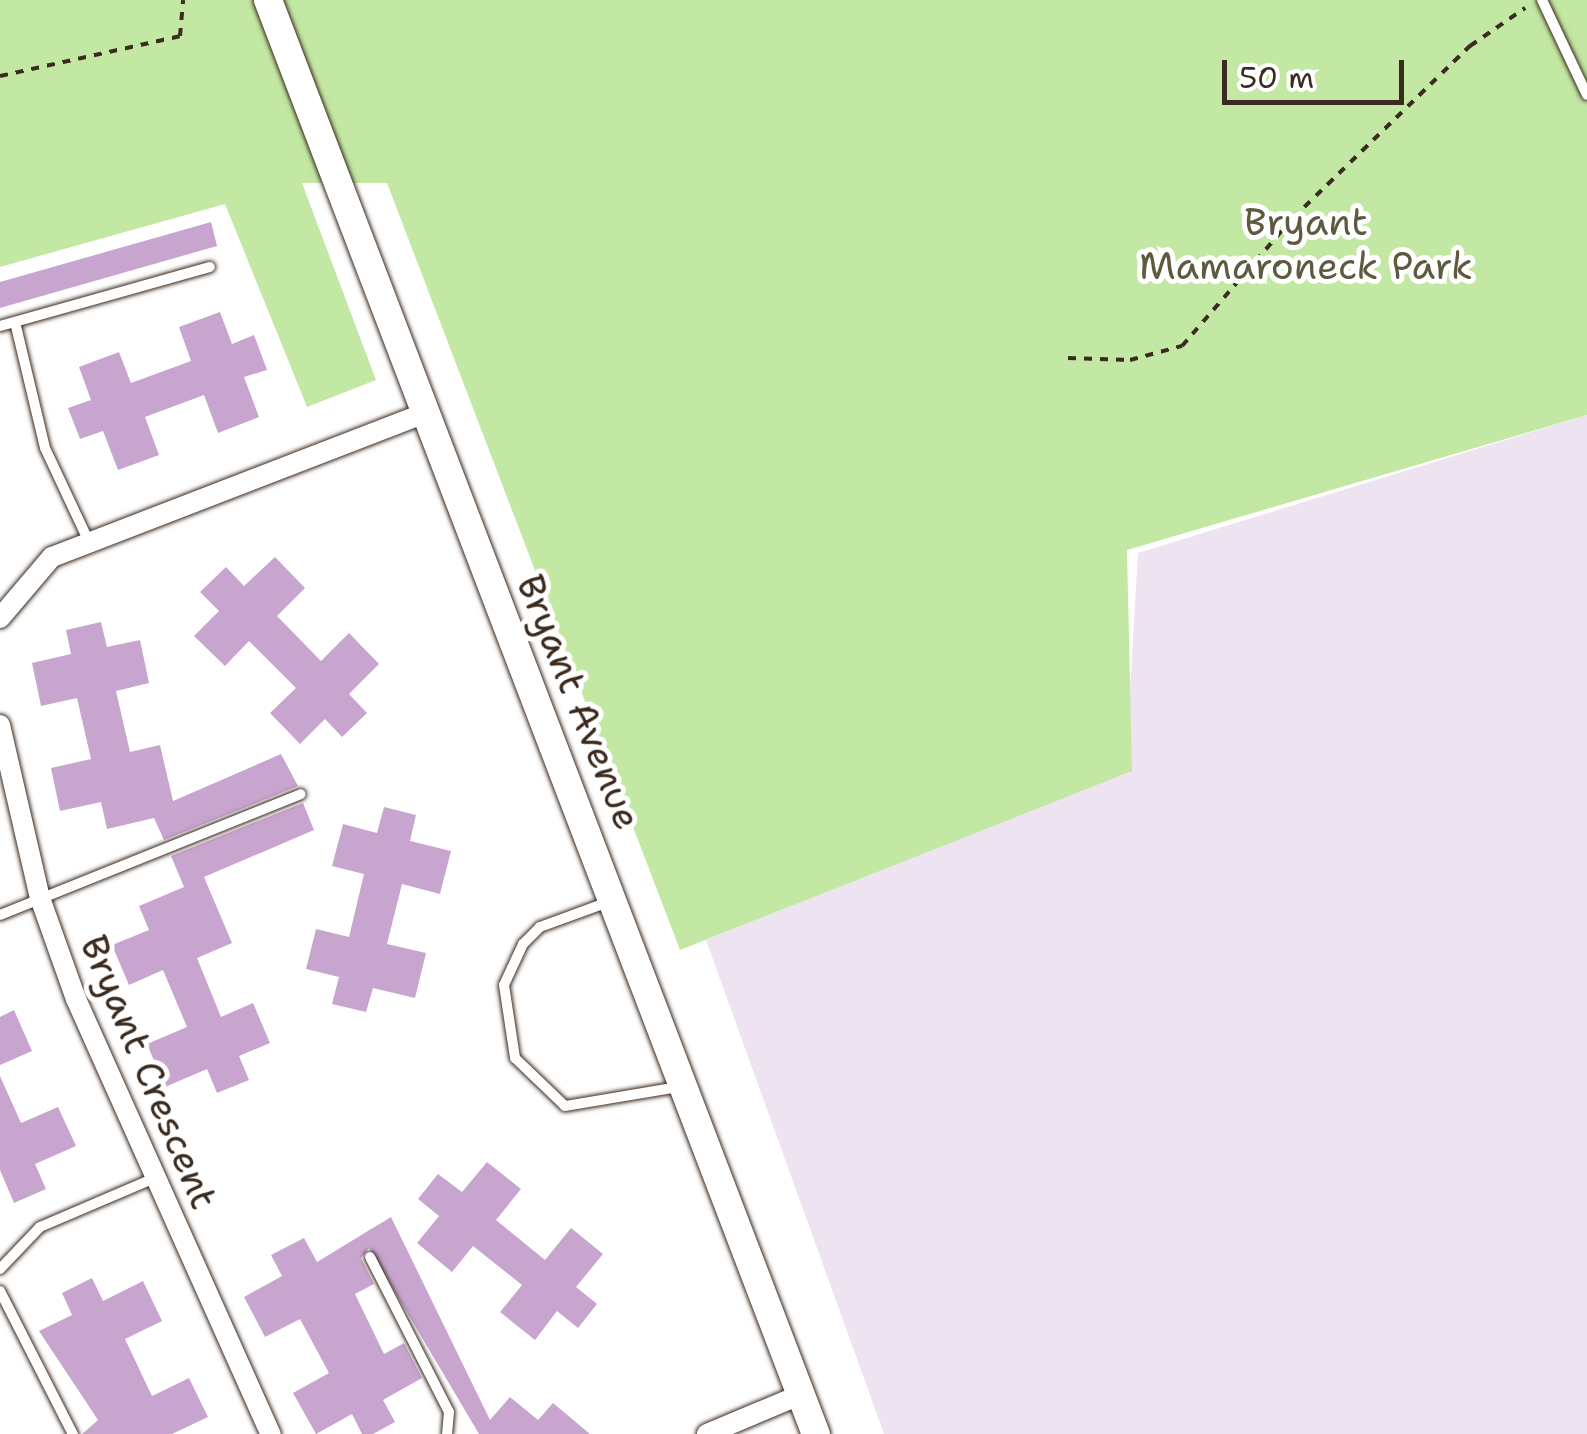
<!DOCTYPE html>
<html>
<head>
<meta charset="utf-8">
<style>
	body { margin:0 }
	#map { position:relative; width:1587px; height:1434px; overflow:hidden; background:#fff; font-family:"Shantell Sans",sans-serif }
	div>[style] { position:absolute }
	.built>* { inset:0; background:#eee4f1 }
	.green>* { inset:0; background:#c3e8a3 }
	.building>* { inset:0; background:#c8a5cf }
	.path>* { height:4px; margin-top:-2px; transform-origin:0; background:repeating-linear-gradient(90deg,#3b2a1e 0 8px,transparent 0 16px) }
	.roads { filter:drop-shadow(0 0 2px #3b2a1e) drop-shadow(0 0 2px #3b2a1e) }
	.lane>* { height:10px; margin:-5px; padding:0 5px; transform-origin:5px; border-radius:5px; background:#fff }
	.street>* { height:20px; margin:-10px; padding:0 10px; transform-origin:10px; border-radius:10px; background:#fff }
	.secondary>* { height:28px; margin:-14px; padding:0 14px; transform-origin:14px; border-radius:14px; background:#fff }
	span { translate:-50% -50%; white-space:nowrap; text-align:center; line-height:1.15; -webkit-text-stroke:10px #fff; paint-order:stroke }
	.park-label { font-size:38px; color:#5d5a3f }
	.street-label { font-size:38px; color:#3b2a1e }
	.scale { position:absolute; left:1222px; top:60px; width:182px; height:45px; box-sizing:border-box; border:5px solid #3b2a1e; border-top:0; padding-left:12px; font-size:30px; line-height:35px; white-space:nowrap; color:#3b2a1e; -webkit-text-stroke:8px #fff; paint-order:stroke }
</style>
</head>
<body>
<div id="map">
	<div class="built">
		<i style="clip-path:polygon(1587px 415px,1587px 1434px,884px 1434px,706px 940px,1125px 772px,1138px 553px)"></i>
	</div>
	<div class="green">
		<i style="clip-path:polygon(0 0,1587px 0,1587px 415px,1127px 550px,1132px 771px,680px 950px,387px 183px,302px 183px,376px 380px,307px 407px,225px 204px,0 267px)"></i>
	</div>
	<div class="building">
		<i style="clip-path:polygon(211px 222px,217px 246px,0 308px,0 282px)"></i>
		<i style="clip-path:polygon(220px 312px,232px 344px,254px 335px,267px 370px,244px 377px,259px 417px,218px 433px,204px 395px,145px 417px,159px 455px,118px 470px,103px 431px,80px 439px,68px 408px,91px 400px,79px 367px,119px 352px,131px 383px,191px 361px,179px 327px)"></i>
		<i style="clip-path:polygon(275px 557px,305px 588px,277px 616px,321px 661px,349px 633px,379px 664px,349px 694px,367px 713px,342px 737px,325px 719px,300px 744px,270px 713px,296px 688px,249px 641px,225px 666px,194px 636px,219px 611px,200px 592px,226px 567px,244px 586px)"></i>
		<i style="clip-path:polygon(101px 622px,107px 647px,140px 640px,149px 683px,116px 691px,130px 752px,160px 745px,173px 801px,281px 754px,298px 786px,164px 840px,154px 818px,107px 829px,101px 802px,60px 811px,51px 768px,91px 759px,77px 698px,41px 706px,32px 663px,71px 654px,66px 630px)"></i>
		<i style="clip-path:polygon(303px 803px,314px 830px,204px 877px,232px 943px,197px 958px,221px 1017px,253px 1003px,270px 1043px,239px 1056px,249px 1080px,217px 1093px,207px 1069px,165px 1087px,147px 1044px,187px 1027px,163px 970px,129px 985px,112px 945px,149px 930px,139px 906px,184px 887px,171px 856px)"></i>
		<i style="clip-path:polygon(384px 807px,416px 815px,410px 841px,451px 851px,440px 894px,402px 884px,387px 944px,426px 953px,415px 998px,373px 988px,366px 1012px,332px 1004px,339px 977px,306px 969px,316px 929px,349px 937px,364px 874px,332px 866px,343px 824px,377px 833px)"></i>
		<i style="clip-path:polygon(14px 1010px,32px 1051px,0 1065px,0 1017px)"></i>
		<i style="clip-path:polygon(0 1076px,21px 1123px,58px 1107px,76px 1146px,35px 1164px,46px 1189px,14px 1203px,0 1170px)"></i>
		<i style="clip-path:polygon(487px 1162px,521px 1189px,496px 1220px,545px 1260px,571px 1228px,603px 1254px,576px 1287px,597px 1304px,578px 1328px,557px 1311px,535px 1340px,500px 1312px,522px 1285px,473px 1246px,452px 1272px,417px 1243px,439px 1216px,418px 1199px,438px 1174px,462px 1192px)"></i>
		<i style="clip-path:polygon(391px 1217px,490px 1420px,510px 1397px,538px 1420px,553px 1403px,590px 1434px,479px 1434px,369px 1248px,361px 1258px,374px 1284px,355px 1294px,384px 1354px,404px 1343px,422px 1378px,383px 1400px,395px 1422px,373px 1434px,362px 1434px,352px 1414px,316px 1434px,293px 1393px,329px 1373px,300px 1319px,265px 1337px,244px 1297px,282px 1276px,271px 1255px,304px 1238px,317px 1262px)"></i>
		<i style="clip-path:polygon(92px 1278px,103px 1301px,143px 1281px,162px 1321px,125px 1339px,152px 1396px,189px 1378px,208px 1417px,172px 1434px,82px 1434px,98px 1420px,39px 1331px,72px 1315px,62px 1293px)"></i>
	</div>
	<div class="path">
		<i style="left:0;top:76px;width:184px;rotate:-12.5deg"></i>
		<i style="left:180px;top:36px;width:36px;rotate:-85deg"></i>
		<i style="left:1068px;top:358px;width:62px;rotate:1.8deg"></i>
		<i style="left:1130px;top:360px;width:54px;rotate:-15.1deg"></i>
		<i style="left:1182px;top:346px;width:169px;rotate:-49.1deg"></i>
		<i style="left:1293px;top:218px;width:247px;rotate:-44.2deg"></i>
		<i style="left:1470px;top:46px;width:67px;rotate:-34.6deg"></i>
	</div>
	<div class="roads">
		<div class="lane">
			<i style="left:1542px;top:0;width:105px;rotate:64.7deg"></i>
			<i style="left:15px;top:322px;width:130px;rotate:76.6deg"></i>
			<i style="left:45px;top:448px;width:104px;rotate:64.9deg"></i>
			<i style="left:0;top:326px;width:218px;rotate:-15.7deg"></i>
			<i style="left:611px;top:901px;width:76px;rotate:159.9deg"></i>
			<i style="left:540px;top:927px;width:24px;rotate:135deg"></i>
			<i style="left:523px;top:944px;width:45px;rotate:114.9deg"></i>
			<i style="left:504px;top:985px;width:74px;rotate:81.4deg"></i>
			<i style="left:515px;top:1058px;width:69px;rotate:43.8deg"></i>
			<i style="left:565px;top:1106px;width:116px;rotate:-9.5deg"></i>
			<i style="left:0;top:915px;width:324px;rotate:-21.9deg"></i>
			<i style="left:370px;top:1257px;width:174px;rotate:63deg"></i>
			<i style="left:449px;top:1412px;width:22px;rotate:95deg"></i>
			<i style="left:0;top:1269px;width:58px;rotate:-46.4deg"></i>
			<i style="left:40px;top:1227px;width:125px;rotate:-23.1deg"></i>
			<i style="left:0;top:1291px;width:161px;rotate:63deg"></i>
		</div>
		<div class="street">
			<i style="left:0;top:618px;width:80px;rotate:-49.6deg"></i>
			<i style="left:52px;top:557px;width:400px;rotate:-21.1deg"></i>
			<i style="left:0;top:725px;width:178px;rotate:77deg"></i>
			<i style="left:40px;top:898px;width:107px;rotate:70.4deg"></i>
			<i style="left:76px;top:999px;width:477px;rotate:65.9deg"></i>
			<i style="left:707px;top:1434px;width:101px;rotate:-22.8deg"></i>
		</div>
		<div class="secondary">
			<i style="left:268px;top:0;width:1535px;rotate:69.09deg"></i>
		</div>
	</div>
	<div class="park-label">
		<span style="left:1306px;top:244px">Bryant<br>Mamaroneck Park</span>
	</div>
	<div class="street-label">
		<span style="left:579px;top:702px;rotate:68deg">Bryant Avenue</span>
		<span style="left:149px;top:1072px;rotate:67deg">Bryant Crescent</span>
	</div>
	<div class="scale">50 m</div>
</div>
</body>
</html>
